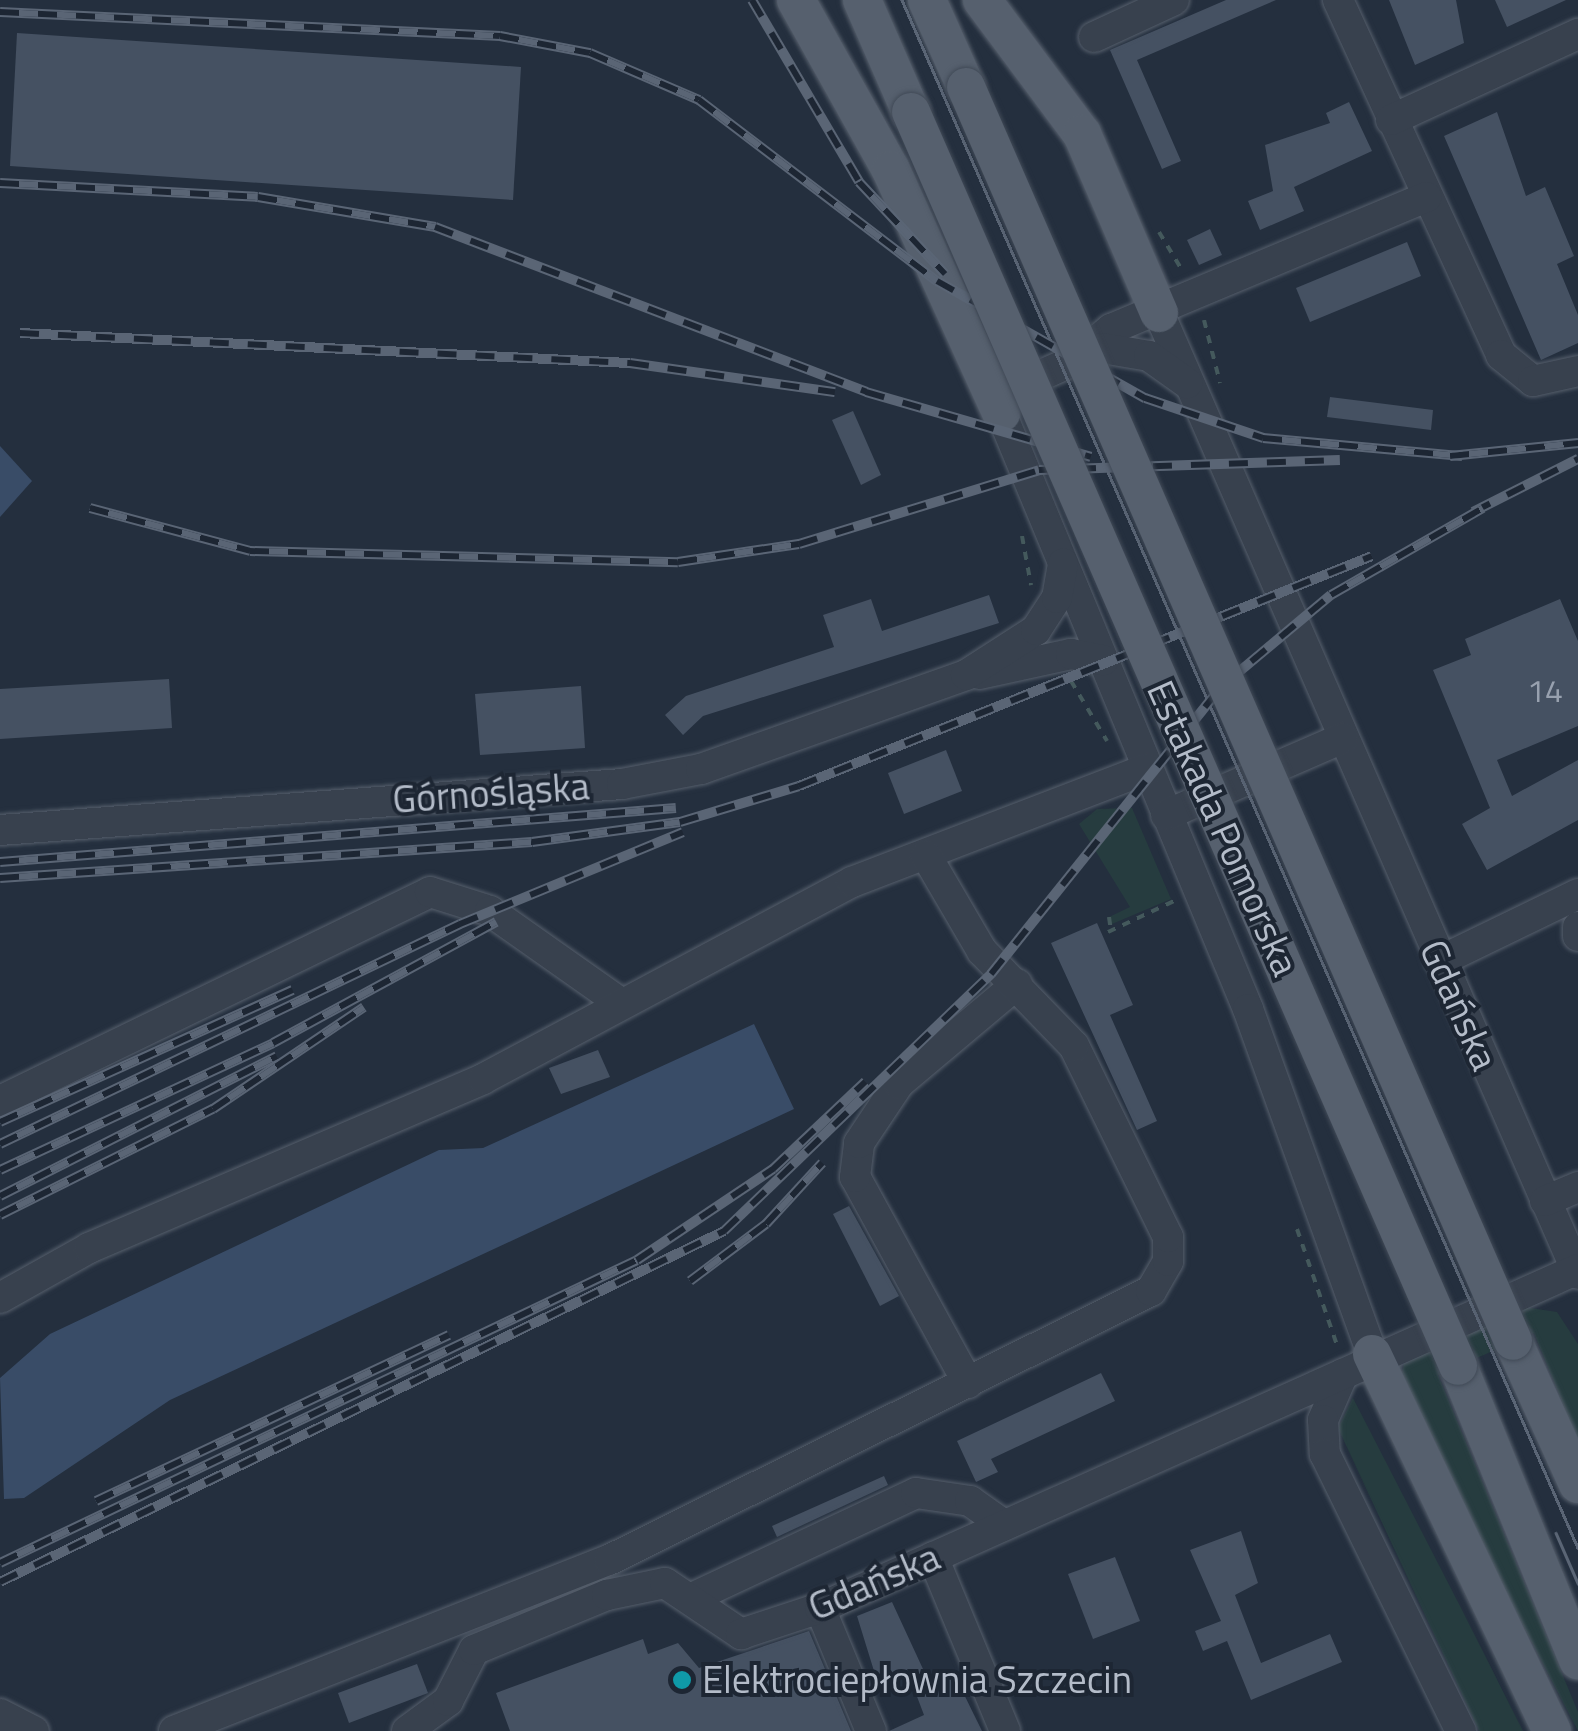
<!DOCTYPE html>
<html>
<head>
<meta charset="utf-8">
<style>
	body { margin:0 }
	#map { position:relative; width:1578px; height:1731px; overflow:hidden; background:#242f3e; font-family:"Titillium Web",sans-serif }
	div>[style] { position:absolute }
	.green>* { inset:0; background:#263c3f }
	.water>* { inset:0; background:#394c67 }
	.building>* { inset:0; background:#455162 }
	.path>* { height:4px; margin-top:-2px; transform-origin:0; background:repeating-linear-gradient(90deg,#44595c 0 8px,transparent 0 16px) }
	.roads { filter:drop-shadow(0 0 2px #565f6c) drop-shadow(0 0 2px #565f6c) }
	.minor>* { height:30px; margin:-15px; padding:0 15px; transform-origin:15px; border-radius:15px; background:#38414e }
	.major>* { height:38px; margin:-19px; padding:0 19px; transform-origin:19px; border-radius:19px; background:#56606e }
	.tram>* { height:2.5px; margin:-1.25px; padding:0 1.25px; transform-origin:1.25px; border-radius:1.25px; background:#5a6575 }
	.rail>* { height:10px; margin-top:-5px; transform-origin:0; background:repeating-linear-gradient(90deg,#1d2633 0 19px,#5a6575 0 38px); box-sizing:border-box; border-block:2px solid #5a6575 }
	.bridges { filter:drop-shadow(0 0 2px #414a57) drop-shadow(0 0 2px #414a57) }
	.major-bridge>* { height:38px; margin:-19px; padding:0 19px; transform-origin:19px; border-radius:19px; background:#56606e }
	.dots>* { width:28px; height:28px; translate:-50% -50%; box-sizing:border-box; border:5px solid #1d2633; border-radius:50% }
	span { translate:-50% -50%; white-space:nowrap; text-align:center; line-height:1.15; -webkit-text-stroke:8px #1d2633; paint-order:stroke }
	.number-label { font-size:32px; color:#98a1af }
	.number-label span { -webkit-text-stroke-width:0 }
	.street-label { font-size:38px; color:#b4bcc9 }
	.poi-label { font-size:38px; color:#b4bcc9 }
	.left { translate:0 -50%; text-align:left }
</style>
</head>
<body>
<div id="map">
	<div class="green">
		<i style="clip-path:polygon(1132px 808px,1171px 899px,1112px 924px,1109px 917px,1130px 907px,1079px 824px,1097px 809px)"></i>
		<i style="clip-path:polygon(1524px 1307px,1557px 1312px,1578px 1344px,1578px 1441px,1534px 1333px,1438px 1375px,1578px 1712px,1578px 1731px,1399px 1388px,1404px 1363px)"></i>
		<i style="clip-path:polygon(1353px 1398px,1461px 1608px,1523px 1731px,1479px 1731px,1338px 1428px)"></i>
	</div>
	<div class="water">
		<i style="clip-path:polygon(0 446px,32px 481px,0 517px)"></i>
		<i style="clip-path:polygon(754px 1024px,794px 1109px,170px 1400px,24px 1498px,4px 1499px,0 1378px,50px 1334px,439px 1150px,483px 1148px)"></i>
	</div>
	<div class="building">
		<i style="clip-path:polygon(1226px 0,1276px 0,1137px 60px,1181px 161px,1162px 169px,1110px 50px)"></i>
		<i style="clip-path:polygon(1389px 0,1456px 0,1464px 43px,1415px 65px)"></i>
		<i style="clip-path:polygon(1495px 0,1566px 0,1507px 27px)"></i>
		<i style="clip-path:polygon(17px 33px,521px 67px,513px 200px,10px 166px)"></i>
		<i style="clip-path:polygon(1349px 102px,1372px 151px,1294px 187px,1304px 211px,1260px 230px,1248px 201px,1273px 191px,1265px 145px,1330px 123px,1326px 113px)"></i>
		<i style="clip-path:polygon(1497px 112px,1526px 196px,1545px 187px,1574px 256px,1557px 264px,1578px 315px,1578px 343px,1541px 360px,1444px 136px)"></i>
		<i style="clip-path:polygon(1210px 229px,1222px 255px,1199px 265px,1187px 240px)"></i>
		<i style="clip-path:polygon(1407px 242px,1421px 276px,1310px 322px,1296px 288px)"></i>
		<i style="clip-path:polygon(1330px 397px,1433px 410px,1431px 430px,1327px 417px)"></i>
		<i style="clip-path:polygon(853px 411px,881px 475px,861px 485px,832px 420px)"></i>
		<i style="clip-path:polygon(989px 595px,999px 623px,703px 716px,683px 735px,665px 715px,686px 696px,834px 647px,823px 615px,871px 599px,882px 631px)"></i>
		<i style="clip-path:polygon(1560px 599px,1578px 641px,1578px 726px,1497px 760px,1512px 796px,1578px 760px,1578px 820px,1487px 870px,1462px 824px,1490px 808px,1433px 670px,1471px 655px,1465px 639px)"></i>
		<i style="clip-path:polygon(169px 679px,172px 728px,0 739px,0 689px)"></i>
		<i style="clip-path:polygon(581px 686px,585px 748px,480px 755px,475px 694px)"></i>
		<i style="clip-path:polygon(946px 750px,962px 791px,904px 814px,888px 773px)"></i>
		<i style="clip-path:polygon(1097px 923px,1133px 1005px,1110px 1015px,1157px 1121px,1137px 1130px,1051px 943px)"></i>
		<i style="clip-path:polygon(598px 1050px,610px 1077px,561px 1094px,549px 1068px)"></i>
		<i style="clip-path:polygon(849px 1206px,899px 1296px,880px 1306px,833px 1214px)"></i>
		<i style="clip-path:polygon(1101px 1373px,1115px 1401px,991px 1459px,998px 1472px,976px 1482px,957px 1441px)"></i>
		<i style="clip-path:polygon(884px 1476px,888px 1485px,777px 1537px,772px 1526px)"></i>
		<i style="clip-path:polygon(1241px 1531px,1258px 1583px,1235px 1595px,1261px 1663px,1330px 1634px,1342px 1662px,1251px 1700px,1227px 1641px,1203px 1651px,1195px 1631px,1221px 1621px,1190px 1550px)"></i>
		<i style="clip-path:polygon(1115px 1557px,1140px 1621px,1093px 1639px,1068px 1574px)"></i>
		<i style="clip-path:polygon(892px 1602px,929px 1682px,953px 1672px,982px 1731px,889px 1731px,924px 1715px,908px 1673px,882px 1683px,874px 1671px,857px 1616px)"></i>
		<i style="clip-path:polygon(809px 1631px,851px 1731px,510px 1731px,496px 1693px,643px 1639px,648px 1654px,678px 1643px,699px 1668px)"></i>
		<i style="clip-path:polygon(417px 1664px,428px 1693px,349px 1723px,338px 1693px)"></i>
	</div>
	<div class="path">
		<i style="left:1159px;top:232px;width:44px;rotate:58.8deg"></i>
		<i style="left:1204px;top:320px;width:65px;rotate:75.7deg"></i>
		<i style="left:1022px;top:536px;width:50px;rotate:79.6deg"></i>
		<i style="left:1071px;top:681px;width:70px;rotate:59deg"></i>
		<i style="left:1109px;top:917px;width:14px;rotate:82deg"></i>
		<i style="left:1108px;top:932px;width:75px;rotate:-25.2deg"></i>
		<i style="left:1297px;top:1229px;width:126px;rotate:71deg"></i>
	</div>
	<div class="roads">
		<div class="minor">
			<i style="left:1338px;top:0;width:391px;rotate:65.3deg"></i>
			<i style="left:1501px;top:355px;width:41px;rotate:39.1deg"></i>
			<i style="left:1533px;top:381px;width:46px;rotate:-12.5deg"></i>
			<i style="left:1094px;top:37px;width:88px;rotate:-24.8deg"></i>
			<i style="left:1391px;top:120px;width:206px;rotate:-24.7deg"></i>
			<i style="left:1159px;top:313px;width:1048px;rotate:66.44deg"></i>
			<i style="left:1086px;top:350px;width:33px;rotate:-40deg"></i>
			<i style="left:1111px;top:329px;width:342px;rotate:-22.7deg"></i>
			<i style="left:1008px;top:390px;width:103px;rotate:-24.1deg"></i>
			<i style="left:1102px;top:348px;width:48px;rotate:9.7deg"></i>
			<i style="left:1149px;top:356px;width:47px;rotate:35.4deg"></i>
			<i style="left:1001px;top:413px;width:645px;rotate:67.49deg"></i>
			<i style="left:1248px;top:1009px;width:367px;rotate:70.2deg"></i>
			<i style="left:979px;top:674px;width:94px;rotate:-12.3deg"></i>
			<i style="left:1071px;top:654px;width:33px;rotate:11deg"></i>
			<i style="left:1166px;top:815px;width:193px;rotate:-23.5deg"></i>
			<i style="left:0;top:830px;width:624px;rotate:-4.23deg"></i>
			<i style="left:622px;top:784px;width:80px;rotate:-10.8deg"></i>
			<i style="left:701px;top:769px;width:281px;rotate:-19.5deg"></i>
			<i style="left:966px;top:675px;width:83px;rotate:-32.7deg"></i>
			<i style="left:1036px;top:630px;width:38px;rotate:-57deg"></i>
			<i style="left:1057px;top:598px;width:35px;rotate:-80deg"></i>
			<i style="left:1578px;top:927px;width:9px;rotate:90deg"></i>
			<i style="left:1440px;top:961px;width:153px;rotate:-25.9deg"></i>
			<i style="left:0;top:1101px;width:478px;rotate:-25.9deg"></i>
			<i style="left:430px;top:892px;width:63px;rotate:17.6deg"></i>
			<i style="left:490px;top:911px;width:154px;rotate:35.2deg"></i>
			<i style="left:1545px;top:1201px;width:36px;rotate:-23deg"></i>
			<i style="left:0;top:1298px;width:102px;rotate:-29.3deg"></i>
			<i style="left:89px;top:1248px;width:429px;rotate:-23.2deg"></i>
			<i style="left:483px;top:1079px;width:418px;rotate:-28.1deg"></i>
			<i style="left:852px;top:882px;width:316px;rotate:-21deg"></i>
			<i style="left:1343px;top:1374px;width:50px;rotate:113.5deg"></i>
			<i style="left:1323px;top:1420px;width:34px;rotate:87deg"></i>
			<i style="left:1325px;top:1454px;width:309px;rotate:63.9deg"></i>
			<i style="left:968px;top:1383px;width:235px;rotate:-118.7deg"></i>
			<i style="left:855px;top:1177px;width:34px;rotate:-83deg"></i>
			<i style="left:859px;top:1143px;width:72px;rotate:-56.3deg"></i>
			<i style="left:899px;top:1083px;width:154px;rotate:-40deg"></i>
			<i style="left:933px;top:1557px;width:188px;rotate:67.5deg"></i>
			<i style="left:694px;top:1597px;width:245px;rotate:-25.1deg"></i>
			<i style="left:916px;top:1493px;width:55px;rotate:8.4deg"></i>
			<i style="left:970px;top:1501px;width:42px;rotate:35.2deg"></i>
			<i style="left:820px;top:1608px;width:133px;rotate:67.5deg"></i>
			<i style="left:0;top:1714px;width:38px;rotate:27deg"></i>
			<i style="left:174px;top:1731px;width:467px;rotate:-21.5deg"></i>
			<i style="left:609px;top:1560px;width:605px;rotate:-26.4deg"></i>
			<i style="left:1151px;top:1291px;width:34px;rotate:-60deg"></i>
			<i style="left:1168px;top:1261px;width:24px;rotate:-90deg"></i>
			<i style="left:1168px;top:1237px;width:213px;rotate:-116.2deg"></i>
			<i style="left:1074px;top:1046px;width:132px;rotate:-134.1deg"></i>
			<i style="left:982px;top:951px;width:111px;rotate:-120.3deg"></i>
			<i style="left:407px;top:1731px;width:51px;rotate:-36.2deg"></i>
			<i style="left:448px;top:1701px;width:57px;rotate:-63deg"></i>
			<i style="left:474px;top:1650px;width:144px;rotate:-22.5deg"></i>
			<i style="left:607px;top:1595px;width:59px;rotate:-11.7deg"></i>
			<i style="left:665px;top:1583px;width:92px;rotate:33.9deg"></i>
			<i style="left:741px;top:1634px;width:83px;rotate:-18.2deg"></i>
			<i style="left:820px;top:1608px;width:830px;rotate:-24.1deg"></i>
		</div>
		<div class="major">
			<i style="left:796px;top:0;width:195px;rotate:60.8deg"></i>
			<i style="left:891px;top:170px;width:267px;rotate:65.6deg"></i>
			<i style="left:862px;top:0;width:122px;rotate:66.4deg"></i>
			<i style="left:927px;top:0;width:95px;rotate:65.9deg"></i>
			<i style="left:982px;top:0;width:167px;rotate:53.3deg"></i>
			<i style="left:1082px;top:134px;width:195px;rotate:66.7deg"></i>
			<i style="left:1513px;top:1341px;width:157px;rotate:65.6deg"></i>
			<i style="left:1372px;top:1354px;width:418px;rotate:64.5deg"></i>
			<i style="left:1458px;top:1366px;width:318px;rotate:67.8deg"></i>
		</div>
	</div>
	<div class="tram">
		<i style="left:902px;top:0;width:1689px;rotate:66.41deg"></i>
		<i style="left:1556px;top:1533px;width:55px;rotate:66.3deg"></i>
	</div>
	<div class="rail">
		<i style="left:752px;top:0;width:211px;rotate:59.5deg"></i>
		<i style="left:859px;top:182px;width:126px;rotate:46.9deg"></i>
		<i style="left:0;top:12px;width:501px;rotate:2.75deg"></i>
		<i style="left:500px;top:36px;width:92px;rotate:10.7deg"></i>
		<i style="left:590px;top:53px;width:119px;rotate:23.3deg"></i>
		<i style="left:699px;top:100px;width:299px;rotate:37.3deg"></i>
		<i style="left:937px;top:281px;width:239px;rotate:29.4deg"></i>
		<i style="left:1145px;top:398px;width:125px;rotate:18.7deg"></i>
		<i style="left:1263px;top:438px;width:200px;rotate:5.2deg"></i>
		<i style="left:0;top:183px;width:258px;rotate:3.1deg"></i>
		<i style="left:258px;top:197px;width:180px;rotate:9.6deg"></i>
		<i style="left:435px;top:227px;width:462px;rotate:20.9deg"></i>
		<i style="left:866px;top:392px;width:234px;rotate:16.1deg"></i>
		<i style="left:20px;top:333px;width:611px;rotate:2.82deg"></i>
		<i style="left:630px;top:363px;width:207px;rotate:8.1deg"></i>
		<i style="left:1450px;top:456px;width:129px;rotate:-5.8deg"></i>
		<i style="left:90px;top:508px;width:166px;rotate:15deg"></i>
		<i style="left:250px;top:551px;width:428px;rotate:1.5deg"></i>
		<i style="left:678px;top:562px;width:122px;rotate:-8.5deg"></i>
		<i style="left:799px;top:544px;width:251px;rotate:-17.1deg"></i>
		<i style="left:1039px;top:470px;width:301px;rotate:-1.9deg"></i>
		<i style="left:1473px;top:512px;width:118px;rotate:-26.8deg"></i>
		<i style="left:0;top:862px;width:678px;rotate:-4.57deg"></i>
		<i style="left:0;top:878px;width:533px;rotate:-3.87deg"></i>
		<i style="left:532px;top:842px;width:149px;rotate:-7.7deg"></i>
		<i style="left:680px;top:822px;width:124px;rotate:-16.8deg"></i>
		<i style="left:799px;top:786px;width:617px;rotate:-21.87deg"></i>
		<i style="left:0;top:1122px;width:321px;rotate:-24.3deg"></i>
		<i style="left:0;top:1144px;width:510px;rotate:-25.56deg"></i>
		<i style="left:460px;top:924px;width:241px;rotate:-22.4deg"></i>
		<i style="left:0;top:1170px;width:301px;rotate:-24.9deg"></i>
		<i style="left:273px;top:1043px;width:254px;rotate:-28.5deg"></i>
		<i style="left:0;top:1196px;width:310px;rotate:-26.8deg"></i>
		<i style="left:0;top:1215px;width:238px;rotate:-26.5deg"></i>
		<i style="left:213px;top:1109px;width:182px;rotate:-34deg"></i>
		<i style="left:690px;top:1281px;width:95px;rotate:-36.9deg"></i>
		<i style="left:766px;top:1224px;width:83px;rotate:-47.4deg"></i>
		<i style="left:96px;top:1501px;width:390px;rotate:-25.2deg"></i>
		<i style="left:0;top:1563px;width:705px;rotate:-25.44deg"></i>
		<i style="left:637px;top:1260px;width:164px;rotate:-33.8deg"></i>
		<i style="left:773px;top:1169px;width:127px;rotate:-43.4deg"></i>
		<i style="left:0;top:1582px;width:805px;rotate:-25.86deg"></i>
		<i style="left:724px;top:1231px;width:371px;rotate:-43.9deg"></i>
		<i style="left:991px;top:974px;width:369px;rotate:-51.3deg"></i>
		<i style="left:1222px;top:686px;width:142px;rotate:-39.9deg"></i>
		<i style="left:1331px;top:595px;width:175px;rotate:-29.8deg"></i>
	</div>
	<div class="bridges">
		<div class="major-bridge">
			<i style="left:966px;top:87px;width:1368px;rotate:66.43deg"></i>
			<i style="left:911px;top:112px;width:1368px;rotate:66.43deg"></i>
		</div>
	</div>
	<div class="dots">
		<i style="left:682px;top:1680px;background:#0f9aa8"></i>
	</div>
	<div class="number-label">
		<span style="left:1545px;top:690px">14</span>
	</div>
	<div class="street-label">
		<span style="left:491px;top:793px;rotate:-4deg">Górnośląska</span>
		<span style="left:1223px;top:828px;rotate:66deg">Estakada Pomorska</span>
		<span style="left:1459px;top:1005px;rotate:66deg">Gdańska</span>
		<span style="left:874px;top:1582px;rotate:-23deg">Gdańska</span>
	</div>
	<div class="poi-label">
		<span class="left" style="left:702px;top:1680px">Elektrociepłownia Szczecin</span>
	</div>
</div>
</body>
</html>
